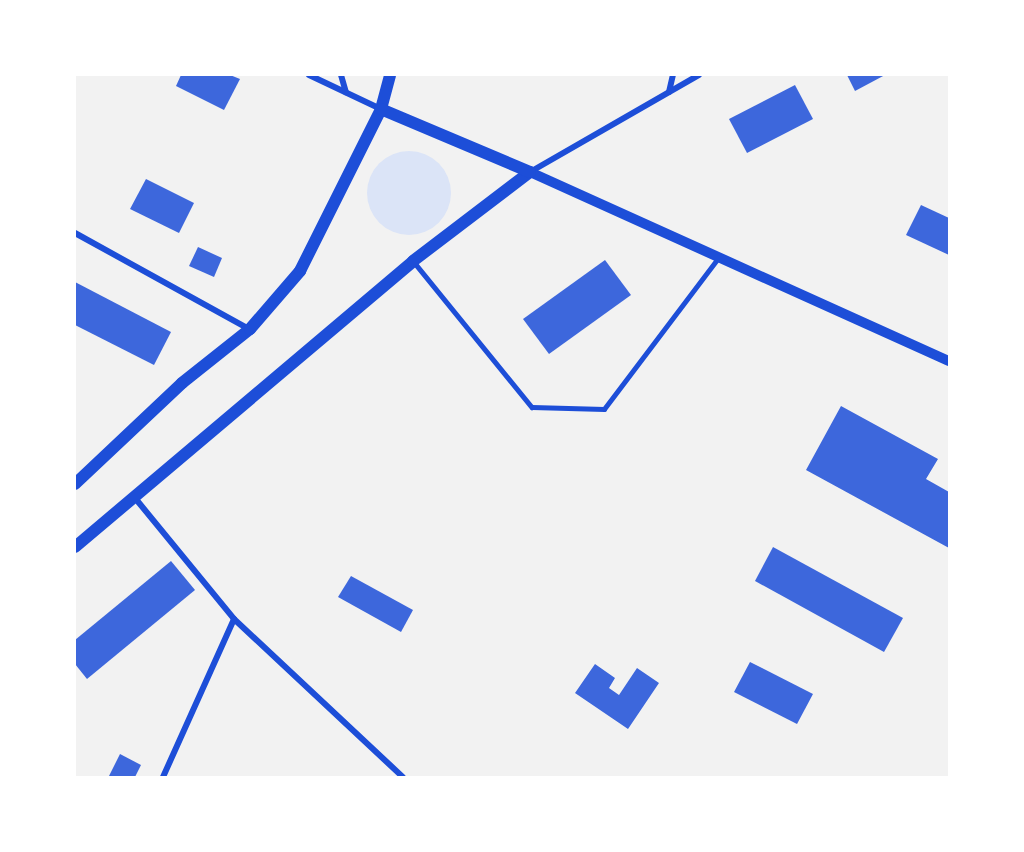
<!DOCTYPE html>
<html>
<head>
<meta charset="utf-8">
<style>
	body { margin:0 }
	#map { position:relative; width:1024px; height:852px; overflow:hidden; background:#f2f2f2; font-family:Overpass,sans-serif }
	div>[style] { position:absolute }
	.green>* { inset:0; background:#dbe4f7 }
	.round { border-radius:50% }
	.building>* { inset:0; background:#3d67dc }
	.service>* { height:4.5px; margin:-2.25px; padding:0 2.25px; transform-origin:2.25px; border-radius:2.25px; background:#1d4ed8 }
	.minor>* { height:6px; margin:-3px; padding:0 3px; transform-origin:3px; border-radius:3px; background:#1d4ed8 }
	.tertiary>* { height:10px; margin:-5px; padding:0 5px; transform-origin:5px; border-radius:5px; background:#1d4ed8 }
	.secondary>* { height:12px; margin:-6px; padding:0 6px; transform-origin:6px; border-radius:6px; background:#1d4ed8 }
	span { translate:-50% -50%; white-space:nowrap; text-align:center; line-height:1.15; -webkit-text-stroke:6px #fff; paint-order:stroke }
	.frame { position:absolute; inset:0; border:76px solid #fff; pointer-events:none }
</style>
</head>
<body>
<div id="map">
	<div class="green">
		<i class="round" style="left:367px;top:151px;width:84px;height:84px"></i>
	</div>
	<div class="building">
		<i style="clip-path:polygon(181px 75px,230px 75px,240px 79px,224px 110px,176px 86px)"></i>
		<i style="clip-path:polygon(847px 75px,885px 75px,855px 91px)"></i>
		<i style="clip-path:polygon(795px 85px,813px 119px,747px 153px,729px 119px)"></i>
		<i style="clip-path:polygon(146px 179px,194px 203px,179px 233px,130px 209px)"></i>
		<i style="clip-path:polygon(921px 205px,949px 218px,949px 255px,906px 235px)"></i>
		<i style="clip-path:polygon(198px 247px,222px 258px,214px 277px,189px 266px)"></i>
		<i style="clip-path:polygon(605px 260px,631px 295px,549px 354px,523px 319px)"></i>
		<i style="clip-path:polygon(75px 282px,171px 332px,154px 365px,75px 325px)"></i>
		<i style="clip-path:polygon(841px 406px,938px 459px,926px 479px,949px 492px,949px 548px,806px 470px)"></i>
		<i style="clip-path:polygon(773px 547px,903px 618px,884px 652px,755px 581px)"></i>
		<i style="clip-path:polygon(171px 561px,195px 590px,87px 679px,75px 664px,75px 640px)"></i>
		<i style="clip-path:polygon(351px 576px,413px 610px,401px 632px,338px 597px)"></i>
		<i style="clip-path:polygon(750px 662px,813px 694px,797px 724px,734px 692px)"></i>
		<i style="clip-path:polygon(595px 664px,615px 678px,609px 688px,619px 695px,637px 668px,659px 683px,628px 729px,575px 693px)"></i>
		<i style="clip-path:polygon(120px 754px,141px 765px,135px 777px,109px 776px)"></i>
	</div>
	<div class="service">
		<i style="left:414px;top:262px;width:187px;rotate:50.9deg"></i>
		<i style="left:532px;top:407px;width:72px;rotate:1.6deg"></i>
		<i style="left:604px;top:409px;width:189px;rotate:-52.9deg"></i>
	</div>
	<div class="minor">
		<i style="left:309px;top:75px;width:80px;rotate:25.3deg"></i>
		<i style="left:341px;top:75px;width:18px;rotate:74deg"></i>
		<i style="left:669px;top:92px;width:17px;rotate:-77deg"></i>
		<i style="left:530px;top:172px;width:195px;rotate:-29.9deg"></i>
		<i style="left:75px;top:233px;width:199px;rotate:28.9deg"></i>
		<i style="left:135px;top:498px;width:156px;rotate:50.7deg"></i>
		<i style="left:234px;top:619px;width:231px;rotate:43.1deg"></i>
		<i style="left:163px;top:777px;width:173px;rotate:-65.8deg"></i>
	</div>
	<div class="tertiary">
		<i style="left:530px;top:172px;width:460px;rotate:24.3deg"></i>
	</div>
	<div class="secondary">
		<i style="left:75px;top:484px;width:147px;rotate:-43.3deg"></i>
		<i style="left:182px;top:383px;width:87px;rotate:-38.5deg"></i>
		<i style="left:250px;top:329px;width:77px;rotate:-49.2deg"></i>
		<i style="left:300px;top:271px;width:181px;rotate:-63.4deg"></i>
		<i style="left:381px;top:109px;width:35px;rotate:-75deg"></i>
		<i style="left:75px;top:547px;width:443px;rotate:-40.2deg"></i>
		<i style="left:413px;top:261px;width:147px;rotate:-37.3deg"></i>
		<i style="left:530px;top:172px;width:162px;rotate:-157.1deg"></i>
	</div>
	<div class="frame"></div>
</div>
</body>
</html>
